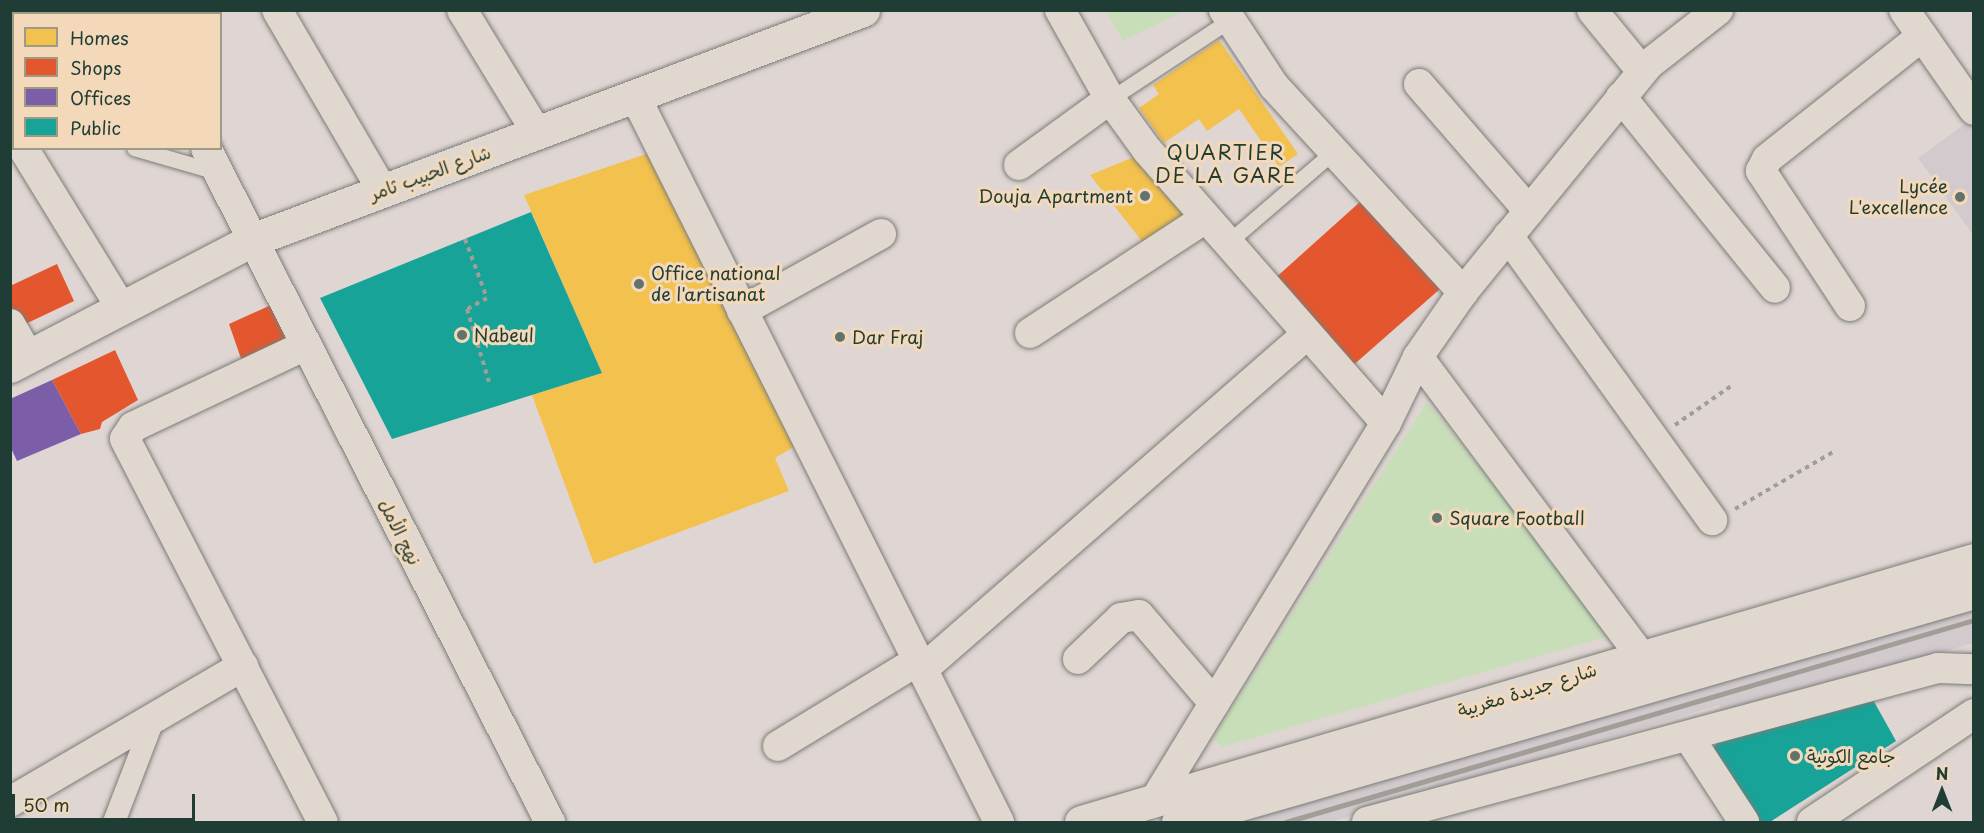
<!DOCTYPE html>
<html>
<head>
<meta charset="utf-8">
<style>
	body { margin:0 }
	#map { position:relative; width:1984px; height:833px; overflow:hidden; background:#dfd6d3; font-family:"Playpen Sans","Playpen Sans Arabic",sans-serif }
	div>[style] { position:absolute }
	.built>* { inset:0; background:#d2cacd }
	.green>* { inset:0; background:#c8deb9 }
	.homes>* { inset:0; background:#f2c14e }
	.shops>* { inset:0; background:#e4572e }
	.offices>* { inset:0; background:#7b5ea7 }
	.public>* { inset:0; background:#17a398 }
	.path>* { height:4px; margin-top:-2px; transform-origin:0; background:repeating-linear-gradient(90deg,#a19e97 0 4.5px,transparent 0 9px) }
	.roads { filter:drop-shadow(0 0 2px #7b7c79) drop-shadow(0 0 2px #7b7c79) }
	.service>* { height:15px; margin:-7.5px; padding:0 7.5px; transform-origin:7.5px; border-radius:7.5px; background:#e0d7ce }
	.pedestrian>* { height:22px; margin:-11px; padding:0 11px; transform-origin:11px; border-radius:11px; background:#e0d7ce }
	.minor>* { height:30px; margin:-15px; padding:0 15px; transform-origin:15px; border-radius:15px; background:#e0d7ce }
	.secondary>* { height:33px; margin:-16.5px; padding:0 16.5px; transform-origin:16.5px; border-radius:16.5px; background:#e0d7ce }
	.primary>* { height:33px; margin:-16.5px; padding:0 16.5px; transform-origin:16.5px; border-radius:16.5px; background:#e0d7ce }
	.rail>* { height:4.5px; margin:-2.25px; padding:0 2.25px; transform-origin:2.25px; border-radius:2.25px; background:#a19e97 }
	.dots>* { width:16px; height:16px; translate:-50% -50%; box-sizing:border-box; border:3px solid #f3d9ba; border-radius:50% }
	span { translate:-50% -50%; white-space:nowrap; text-align:center; line-height:1.15; -webkit-text-stroke:6px #f3d9ba; paint-order:stroke }
	.street-label { font-size:18px; color:#1f3d34 }
	.poi-label { font-size:18px; color:#1f3d34 }
	.right { translate:-100% -50%; text-align:right }
	.left { translate:0 -50%; text-align:left }
	.neighbourhood-label { font-size:20px; color:#1f3d34; letter-spacing:1.5px }
	.frame { position:absolute; inset:0; border:12px solid #1f3d34; pointer-events:none }
	.legend { position:absolute; left:12px; top:12px; width:210px; height:138px; box-sizing:border-box; background:#f3d9ba; border:2px solid #9e9b84; margin:0; padding:8px 10px; list-style:none; font-size:18px; color:#1f3d34 }
	.legend li { display:flex; align-items:center; gap:12px; height:30px }
	.legend b { width:30px; border:2px solid #9e9b84 }
	.north { position:absolute; left:1912px; top:761px; width:60px; height:60px; -webkit-text-stroke:4px #f3d9ba; paint-order:stroke; rotate:0deg; font-size:16px; font-weight:700; line-height:24px; text-align:center; color:#1f3d34 }
	.north::after { content:''; display:block; margin:auto; width:21px; height:27px; background:#1f3d34; clip-path:polygon(50% 0,100% 100%,50% 72%,0 100%) }
	.scale { position:absolute; left:12px; top:794px; width:183px; height:27px; box-sizing:border-box; border:3px solid #1f3d34; border-top:0; padding-left:8px; font-size:18px; line-height:21px; white-space:nowrap; color:#1f3d34; -webkit-text-stroke:4px #f3d9ba; paint-order:stroke }
</style>
</head>
<body>
<div id="map">
	<div class="built">
		<i style="clip-path:polygon(1969px 121px,1974px 128px,1973px 235px,1918px 158px)"></i>
		<i style="clip-path:polygon(1973px 609px,1973px 643px,1723px 717px,1719px 705px,1331px 822px,1232px 822px)"></i>
	</div>
	<div class="green">
		<i style="clip-path:polygon(1106px 11px,1184px 11px,1123px 41px)"></i>
		<i style="clip-path:polygon(1427px 402px,1616px 634px,1222px 747px,1213px 738px)"></i>
	</div>
	<div class="homes">
		<i style="clip-path:polygon(1219px 40px,1298px 154px,1279px 167px,1239px 109px,1207px 131px,1199px 119px,1164px 143px,1139px 108px,1159px 94px,1153px 85px)"></i>
		<i style="clip-path:polygon(1146px 152px,1201px 216px,1152px 254px,1090px 175px)"></i>
		<i style="clip-path:polygon(649px 153px,797px 445px,775px 458px,789px 491px,594px 564px,532px 395px,602px 373px,524px 195px)"></i>
	</div>
	<div class="shops">
		<i style="clip-path:polygon(1361px 201px,1440px 289px,1350px 368px,1272px 281px)"></i>
		<i style="clip-path:polygon(57px 264px,74px 301px,19px 327px,10px 311px,10px 286px)"></i>
		<i style="clip-path:polygon(271px 305px,292px 347px,244px 367px,229px 324px)"></i>
		<i style="clip-path:polygon(115px 350px,138px 400px,102px 422px,100px 429px,81px 434px,52px 380px)"></i>
	</div>
	<div class="offices">
		<i style="clip-path:polygon(52px 380px,81px 434px,17px 461px,10px 446px,10px 399px)"></i>
	</div>
	<div class="public">
		<i style="clip-path:polygon(531px 212px,602px 373px,392px 439px,320px 298px)"></i>
		<i style="clip-path:polygon(1872px 698px,1896px 741px,1770px 822px,1757px 822px,1713px 749px,1717px 742px)"></i>
	</div>
	<div class="path">
		<i style="left:465px;top:239px;width:63px;rotate:69.6deg"></i>
		<i style="left:487px;top:298px;width:23px;rotate:151deg"></i>
		<i style="left:467px;top:309px;width:76px;rotate:73.2deg"></i>
		<i style="left:1675px;top:425px;width:72px;rotate:-34.8deg"></i>
		<i style="left:1735px;top:509px;width:113px;rotate:-30.2deg"></i>
	</div>
	<div class="roads">
		<div class="service">
			<i style="left:42px;top:10px;width:4px;rotate:63deg"></i>
			<i style="left:1110px;top:99px;width:144px;rotate:-33.4deg"></i>
			<i style="left:134px;top:148px;width:86px;rotate:16.1deg"></i>
			<i style="left:1226px;top:244px;width:143px;rotate:-40.7deg"></i>
		</div>
		<div class="pedestrian">
			<i style="left:114px;top:822px;width:111px;rotate:-69deg"></i>
		</div>
		<div class="minor">
			<i style="left:139px;top:10px;width:4px;rotate:63deg"></i>
			<i style="left:277px;top:10px;width:208px;rotate:59.7deg"></i>
			<i style="left:462px;top:10px;width:144px;rotate:58.6deg"></i>
			<i style="left:1060px;top:10px;width:102px;rotate:60.7deg"></i>
			<i style="left:1110px;top:99px;width:63px;rotate:54deg"></i>
			<i style="left:1147px;top:150px;width:363px;rotate:48.8deg"></i>
			<i style="left:1224px;top:10px;width:91px;rotate:56.7deg"></i>
			<i style="left:1274px;top:86px;width:280px;rotate:47.5deg"></i>
			<i style="left:1592px;top:10px;width:79px;rotate:50.7deg"></i>
			<i style="left:1904px;top:10px;width:122px;rotate:55deg"></i>
			<i style="left:1419px;top:84px;width:168px;rotate:49.1deg"></i>
			<i style="left:1621px;top:97px;width:245px;rotate:51.1deg"></i>
			<i style="left:636px;top:98px;width:810px;rotate:63.37deg"></i>
			<i style="left:23px;top:148px;width:187px;rotate:58.4deg"></i>
			<i style="left:206px;top:148px;width:757px;rotate:62.96deg"></i>
			<i style="left:1019px;top:165px;width:112px;rotate:-36deg"></i>
			<i style="left:1508px;top:236px;width:350px;rotate:54.3deg"></i>
			<i style="left:1850px;top:306px;width:162px;rotate:-123.4deg"></i>
			<i style="left:1761px;top:171px;width:13px;rotate:-63deg"></i>
			<i style="left:1767px;top:159px;width:198px;rotate:-38.4deg"></i>
			<i style="left:742px;top:311px;width:159px;rotate:-29deg"></i>
			<i style="left:10px;top:324px;width:38px;rotate:60deg"></i>
			<i style="left:1030px;top:333px;width:210px;rotate:-33.2deg"></i>
			<i style="left:304px;top:346px;width:189px;rotate:154.7deg"></i>
			<i style="left:133px;top:427px;width:14px;rotate:124deg"></i>
			<i style="left:125px;top:439px;width:431px;rotate:62.7deg"></i>
			<i style="left:1418px;top:357px;width:398px;rotate:53.3deg"></i>
			<i style="left:1078px;top:659px;width:59px;rotate:-43.6deg"></i>
			<i style="left:1121px;top:618px;width:18px;rotate:-9deg"></i>
			<i style="left:1139px;top:615px;width:116px;rotate:49.6deg"></i>
			<i style="left:922px;top:670px;width:508px;rotate:-41.09deg"></i>
			<i style="left:1688px;top:736px;width:103px;rotate:56.9deg"></i>
			<i style="left:778px;top:746px;width:163px;rotate:-31.4deg"></i>
			<i style="left:1155px;top:800px;width:442px;rotate:-58.5deg"></i>
			<i style="left:1386px;top:423px;width:73px;rotate:-64.1deg"></i>
			<i style="left:1418px;top:357px;width:79px;rotate:-55.3deg"></i>
			<i style="left:1463px;top:292px;width:294px;rotate:-50.8deg"></i>
			<i style="left:1649px;top:64px;width:88px;rotate:-38deg"></i>
			<i style="left:10px;top:802px;width:270px;rotate:-30.3deg"></i>
			<i style="left:1367px;top:822px;width:591px;rotate:-15.09deg"></i>
			<i style="left:1938px;top:668px;width:36px;rotate:2deg"></i>
			<i style="left:1812px;top:822px;width:195px;rotate:-33.7deg"></i>
		</div>
		<div class="secondary">
			<i style="left:10px;top:366px;width:273px;rotate:-27.5deg"></i>
			<i style="left:252px;top:240px;width:653px;rotate:-20.63deg"></i>
		</div>
		<div class="primary">
			<i style="left:1081px;top:822px;width:931px;rotate:-16.35deg"></i>
			<i style="left:1178px;top:822px;width:829px;rotate:-16.12deg"></i>
		</div>
	</div>
	<div class="rail">
		<i style="left:1286px;top:822px;width:717px;rotate:-16.36deg"></i>
	</div>
	<div class="dots">
		<i style="left:1145px;top:196px;background:#62736c"></i>
		<i style="left:1960px;top:197px;background:#62736c"></i>
		<i style="left:639px;top:284px;background:#62736c"></i>
		<i style="left:462px;top:335px;background:#62736c"></i>
		<i style="left:840px;top:337px;background:#62736c"></i>
		<i style="left:1437px;top:518px;background:#62736c"></i>
		<i style="left:1795px;top:756px;background:#62736c"></i>
	</div>
	<div class="street-label">
		<span style="left:430px;top:173px;rotate:-20deg">شارع الحبيب ثامر</span>
		<span style="left:400px;top:532px;rotate:63deg">نهج الأمل</span>
		<span style="left:1527px;top:690px;rotate:-17deg">شارع جديدة مغربية</span>
	</div>
	<div class="poi-label">
		<span class="right" style="left:1948px;top:197px">Lycée<br>L'excellence</span>
		<span class="right" style="left:1133px;top:196px">Douja Apartment</span>
		<span class="left" style="left:651px;top:284px">Office national<br>de l'artisanat</span>
		<span class="left" style="left:474px;top:335px">Nabeul</span>
		<span class="left" style="left:852px;top:337px">Dar Fraj</span>
		<span class="left" style="left:1449px;top:518px">Square Football</span>
		<span class="left" style="left:1807px;top:756px">جامع الكونية</span>
	</div>
	<div class="neighbourhood-label">
		<span style="left:1226px;top:164px">QUARTIER<br>DE LA GARE</span>
	</div>
	<div class="frame"></div>
	<ul class="legend">
	<li><b style="height:16px;background:#f2c14e"></b>Homes</li>
	<li><b style="height:16px;background:#e4572e"></b>Shops</li>
	<li><b style="height:16px;background:#7b5ea7"></b>Offices</li>
	<li><b style="height:16px;background:#17a398"></b>Public</li>
	</ul>
	<div class="north">N</div>
	<div class="scale">50 m</div>
</div>
</body>
</html>
